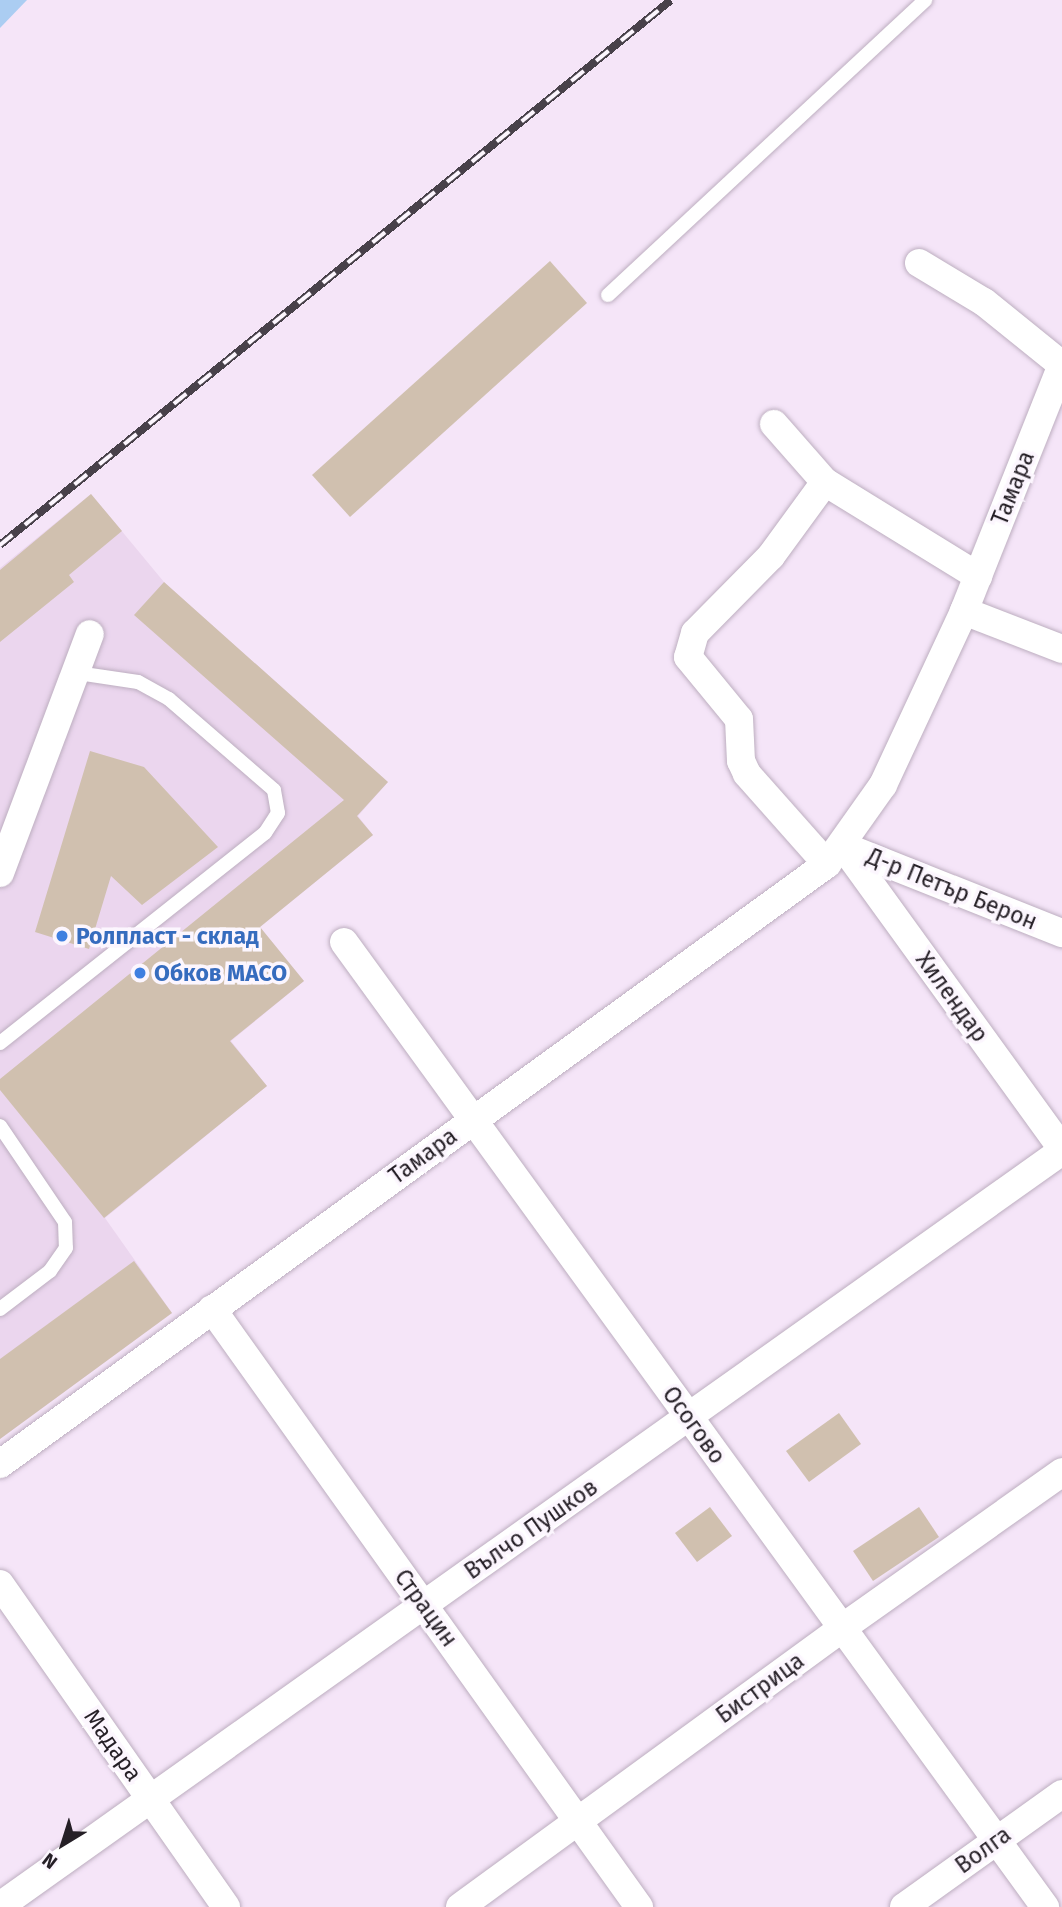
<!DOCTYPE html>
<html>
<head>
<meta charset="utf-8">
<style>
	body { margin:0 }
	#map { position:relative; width:1062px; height:1907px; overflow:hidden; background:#f5e5f8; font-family:"Fira Sans",sans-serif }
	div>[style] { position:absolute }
	.built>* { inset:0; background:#ebd6ee }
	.water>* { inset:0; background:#abcdf2 }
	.building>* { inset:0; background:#d0c0af }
	.roads { filter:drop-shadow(0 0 2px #bdaec0) drop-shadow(0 0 2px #bdaec0) }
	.lane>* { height:14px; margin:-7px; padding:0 7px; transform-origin:7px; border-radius:7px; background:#fff }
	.street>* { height:28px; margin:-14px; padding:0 14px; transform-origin:14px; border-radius:14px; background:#fff }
	.rail>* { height:8px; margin-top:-4px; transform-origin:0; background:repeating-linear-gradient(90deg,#fcf6fe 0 16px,#48414a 0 32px); box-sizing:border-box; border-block:2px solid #48414a }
	.dots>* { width:19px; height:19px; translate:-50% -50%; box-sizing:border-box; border:4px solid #fcf6fe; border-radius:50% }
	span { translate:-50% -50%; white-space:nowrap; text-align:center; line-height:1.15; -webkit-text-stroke:7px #fcf6fe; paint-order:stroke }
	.street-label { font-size:23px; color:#251f26 }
	.shop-label { font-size:23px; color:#366cbe; font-weight:700 }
	.left { translate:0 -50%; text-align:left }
	.north { position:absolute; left:28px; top:1809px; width:70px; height:70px; -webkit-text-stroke:5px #fcf6fe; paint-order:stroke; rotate:218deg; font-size:19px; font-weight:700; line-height:28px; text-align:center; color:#251f26 }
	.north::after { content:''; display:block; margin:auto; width:24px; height:32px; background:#251f26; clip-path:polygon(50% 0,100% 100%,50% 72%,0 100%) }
</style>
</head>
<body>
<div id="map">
	<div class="built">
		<i style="clip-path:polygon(91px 494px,164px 582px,388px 782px,358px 816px,373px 835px,260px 927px,304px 981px,231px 1041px,267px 1086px,105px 1218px,172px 1313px,0 1439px,0 568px)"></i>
	</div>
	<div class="water">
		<i style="clip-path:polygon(0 0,27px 0,0 28px)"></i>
	</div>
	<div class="building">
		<i style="clip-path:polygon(550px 261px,587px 303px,350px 517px,312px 475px)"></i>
		<i style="clip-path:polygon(91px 494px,122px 531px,69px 575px,74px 582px,0 642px,0 570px)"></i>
		<i style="clip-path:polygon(164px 582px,388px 782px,357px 816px,373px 835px,260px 927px,304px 981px,230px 1041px,267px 1086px,104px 1218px,0 1090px,0 1079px,344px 800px,134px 615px)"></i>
		<i style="clip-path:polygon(90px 751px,144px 767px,218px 847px,142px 905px,111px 876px,89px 949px,35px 932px)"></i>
		<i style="clip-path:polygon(134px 1261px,172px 1313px,0 1439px,0 1359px)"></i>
		<i style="clip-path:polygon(839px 1413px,861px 1444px,809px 1482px,786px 1451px)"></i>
		<i style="clip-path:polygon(710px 1507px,732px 1536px,697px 1562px,675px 1533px)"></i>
		<i style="clip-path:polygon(919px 1507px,939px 1537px,873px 1581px,853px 1551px)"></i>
	</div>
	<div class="roads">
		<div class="lane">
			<i style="left:608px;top:295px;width:433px;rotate:-42.9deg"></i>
			<i style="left:0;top:1043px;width:338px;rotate:-38.4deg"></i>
			<i style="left:265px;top:833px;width:24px;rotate:-57deg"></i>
			<i style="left:278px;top:813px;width:23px;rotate:-100deg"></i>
			<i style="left:274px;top:790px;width:139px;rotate:-139.1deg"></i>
			<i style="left:169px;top:699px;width:35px;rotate:-151deg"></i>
			<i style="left:138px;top:682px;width:62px;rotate:-171.6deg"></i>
			<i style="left:0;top:1126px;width:116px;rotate:55.9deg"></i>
			<i style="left:65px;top:1222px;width:26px;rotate:88deg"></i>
			<i style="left:66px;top:1248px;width:28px;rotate:125deg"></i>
			<i style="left:50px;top:1271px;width:63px;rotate:142.8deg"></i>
		</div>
		<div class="street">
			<i style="left:919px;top:263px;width:76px;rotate:31deg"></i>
			<i style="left:984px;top:302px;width:100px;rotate:38.9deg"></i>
			<i style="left:774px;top:424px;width:77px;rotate:48.7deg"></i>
			<i style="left:825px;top:482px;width:180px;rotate:31.6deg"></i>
			<i style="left:825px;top:482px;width:92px;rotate:126.1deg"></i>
			<i style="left:771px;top:556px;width:108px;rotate:134.6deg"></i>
			<i style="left:695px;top:633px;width:25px;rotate:106deg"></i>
			<i style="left:688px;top:657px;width:80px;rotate:50.6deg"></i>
			<i style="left:739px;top:719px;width:42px;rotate:87.3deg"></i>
			<i style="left:741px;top:761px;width:14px;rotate:65deg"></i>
			<i style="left:747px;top:774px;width:120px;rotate:48.4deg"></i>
			<i style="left:964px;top:611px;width:105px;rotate:21.2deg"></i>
			<i style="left:843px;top:846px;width:374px;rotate:54.1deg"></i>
			<i style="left:843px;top:846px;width:236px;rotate:21.7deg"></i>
			<i style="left:0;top:873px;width:255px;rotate:-69.4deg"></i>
			<i style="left:344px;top:942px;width:1193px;rotate:54deg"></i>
			<i style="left:212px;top:1309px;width:735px;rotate:54.47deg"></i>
			<i style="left:0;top:1464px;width:1022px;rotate:-35.96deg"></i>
			<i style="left:827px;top:864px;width:97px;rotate:-54.7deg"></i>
			<i style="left:883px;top:785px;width:192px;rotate:-65deg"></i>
			<i style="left:964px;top:611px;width:265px;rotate:-68.3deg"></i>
			<i style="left:0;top:1584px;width:394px;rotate:55deg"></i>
			<i style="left:0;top:1906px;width:1303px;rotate:-35.41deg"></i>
			<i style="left:460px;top:1907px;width:473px;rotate:-36.1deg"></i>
			<i style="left:842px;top:1628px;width:270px;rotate:-35.3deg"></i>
			<i style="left:904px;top:1907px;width:194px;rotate:-35.6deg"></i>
		</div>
	</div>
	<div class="rail">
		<i style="left:0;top:545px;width:864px;rotate:-39.08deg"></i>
	</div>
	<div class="dots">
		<i style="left:62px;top:936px;background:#3f7fe0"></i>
		<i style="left:140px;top:973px;background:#3f7fe0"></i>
	</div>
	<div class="street-label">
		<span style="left:1013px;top:488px;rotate:-68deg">Тамара</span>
		<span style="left:952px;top:889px;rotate:22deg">Д-р Петър Берон</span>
		<span style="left:952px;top:997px;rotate:54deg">Хилендар</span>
		<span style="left:423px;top:1156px;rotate:-36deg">Тамара</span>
		<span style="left:694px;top:1425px;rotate:54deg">Осогово</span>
		<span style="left:531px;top:1529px;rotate:-35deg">Вълчо Пушков</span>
		<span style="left:426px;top:1608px;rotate:54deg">Страцин</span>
		<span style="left:760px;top:1688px;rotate:-36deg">Бистрица</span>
		<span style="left:113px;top:1745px;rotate:55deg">Мадара</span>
		<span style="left:983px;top:1850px;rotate:-36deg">Волга</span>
	</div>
	<div class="shop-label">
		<span class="left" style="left:76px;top:936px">Ролпласт - склад</span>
		<span class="left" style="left:154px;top:973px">Обков MACO</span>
	</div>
	<div class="north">N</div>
</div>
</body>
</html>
